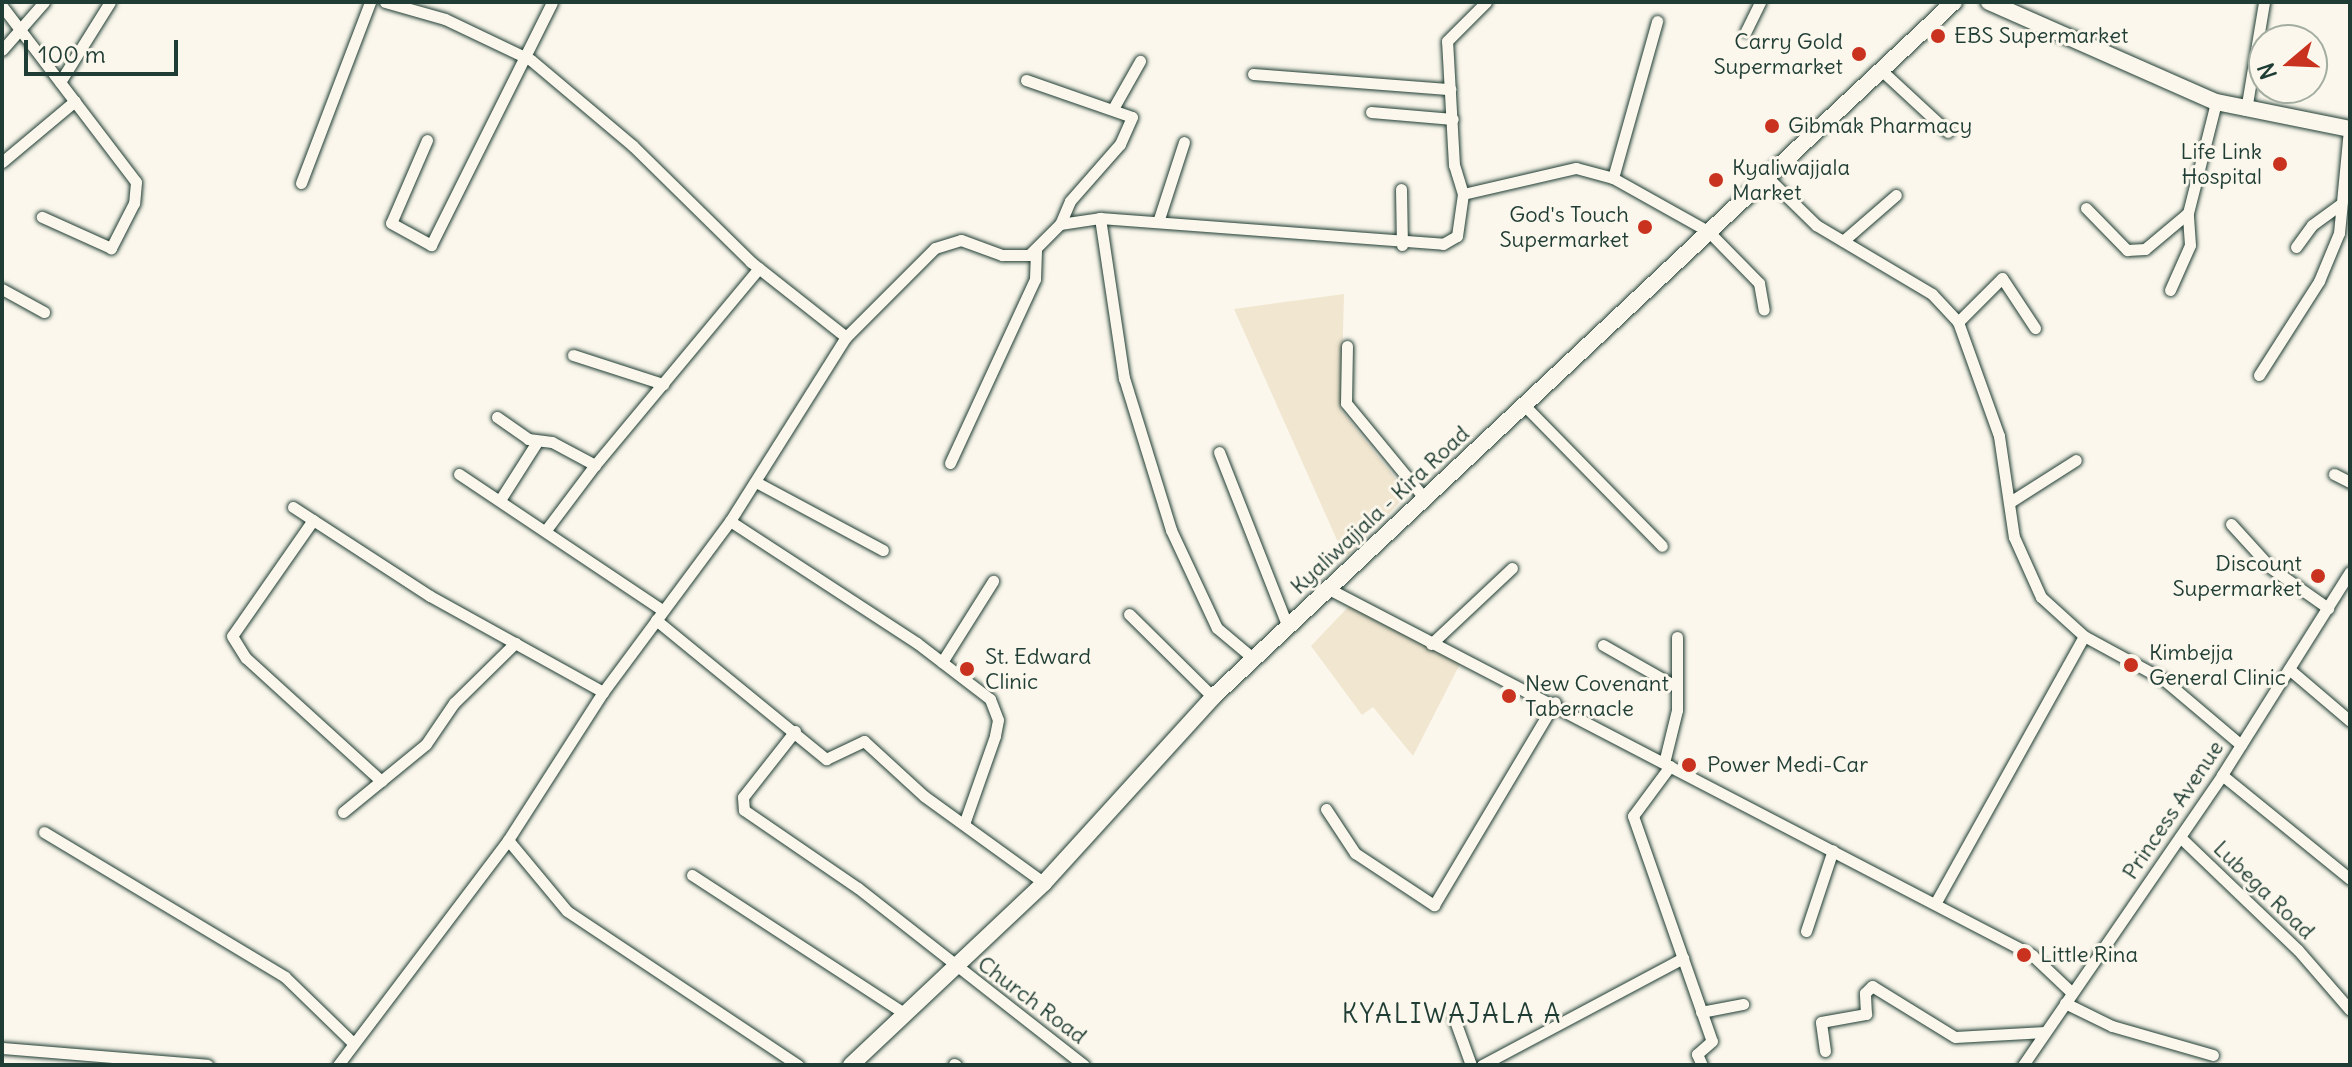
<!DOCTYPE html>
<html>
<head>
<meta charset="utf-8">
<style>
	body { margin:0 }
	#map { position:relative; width:2352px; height:1067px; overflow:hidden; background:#fbf7ec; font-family:Delius,sans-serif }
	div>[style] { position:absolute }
	.built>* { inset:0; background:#f1e6d0 }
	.roads { filter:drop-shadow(0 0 2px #1f3d34) drop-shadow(0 0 2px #1f3d34) }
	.street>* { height:11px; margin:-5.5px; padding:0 5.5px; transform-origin:5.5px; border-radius:5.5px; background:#fbf7ec }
	.secondary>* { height:16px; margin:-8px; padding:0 8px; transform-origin:8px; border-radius:8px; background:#fbf7ec }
	.dots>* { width:22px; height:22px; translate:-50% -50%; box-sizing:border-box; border:4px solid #fbf7ec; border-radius:50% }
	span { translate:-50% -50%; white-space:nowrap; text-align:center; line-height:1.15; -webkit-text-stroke:6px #fbf7ec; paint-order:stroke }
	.poi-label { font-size:22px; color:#1f3d34 }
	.left { translate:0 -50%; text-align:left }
	.right { translate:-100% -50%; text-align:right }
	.street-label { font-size:22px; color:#1f3d34 }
	.quarter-label { font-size:26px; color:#1f3d34; letter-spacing:2px }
	.frame { position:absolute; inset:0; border:4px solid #1f3d34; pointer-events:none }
	.north { position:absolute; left:2248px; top:24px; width:80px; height:80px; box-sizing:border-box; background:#fbf7ec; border:2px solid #a3ada2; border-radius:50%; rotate:251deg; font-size:22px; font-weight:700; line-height:32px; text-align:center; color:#1f3d34 }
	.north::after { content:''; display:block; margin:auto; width:28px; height:36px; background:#c8321e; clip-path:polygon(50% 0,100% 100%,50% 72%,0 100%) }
	.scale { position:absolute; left:24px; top:40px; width:154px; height:36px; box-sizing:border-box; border:4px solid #1f3d34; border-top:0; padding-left:10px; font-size:24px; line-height:28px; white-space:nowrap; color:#1f3d34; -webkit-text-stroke:6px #fbf7ec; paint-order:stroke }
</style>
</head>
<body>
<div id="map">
	<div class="built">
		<i style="clip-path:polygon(1344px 294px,1341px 410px,1408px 494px,1345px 558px,1234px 309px)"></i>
		<i style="clip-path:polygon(1350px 605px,1461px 662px,1413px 756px,1373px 707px,1362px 715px,1311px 646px)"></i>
	</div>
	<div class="roads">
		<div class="street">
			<i style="left:385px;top:2px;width:62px;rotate:15.8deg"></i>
			<i style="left:445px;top:19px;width:95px;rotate:25.5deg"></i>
			<i style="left:531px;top:60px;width:133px;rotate:40.1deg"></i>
			<i style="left:633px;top:146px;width:165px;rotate:44.5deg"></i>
			<i style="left:751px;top:262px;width:121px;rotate:38.3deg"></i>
			<i style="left:2px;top:6px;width:221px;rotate:52.7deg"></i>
			<i style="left:136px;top:182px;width:21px;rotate:95deg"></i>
			<i style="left:134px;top:203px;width:51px;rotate:117.1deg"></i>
			<i style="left:111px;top:248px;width:76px;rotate:-155.8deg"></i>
			<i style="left:1746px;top:31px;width:32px;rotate:-64deg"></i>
			<i style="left:2px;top:50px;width:64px;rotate:-48.8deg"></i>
			<i style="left:1881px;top:70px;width:91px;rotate:42.8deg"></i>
			<i style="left:1253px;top:74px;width:198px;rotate:4.4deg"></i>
			<i style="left:1026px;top:80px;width:112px;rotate:19.2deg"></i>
			<i style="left:1132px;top:117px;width:30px;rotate:114deg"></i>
			<i style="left:1120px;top:144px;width:76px;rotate:131.3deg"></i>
			<i style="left:1070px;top:201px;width:25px;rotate:113deg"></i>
			<i style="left:60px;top:82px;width:94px;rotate:-58deg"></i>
			<i style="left:1114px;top:107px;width:53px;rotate:-60.5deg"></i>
			<i style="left:2246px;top:110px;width:109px;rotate:-80.5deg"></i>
			<i style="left:1371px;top:112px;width:82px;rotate:4.9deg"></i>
			<i style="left:427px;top:140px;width:90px;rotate:113.4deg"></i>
			<i style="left:391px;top:223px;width:46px;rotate:28.8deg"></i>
			<i style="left:431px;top:245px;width:271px;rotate:-63.5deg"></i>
			<i style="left:2px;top:162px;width:95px;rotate:-39.9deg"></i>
			<i style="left:1767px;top:177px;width:69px;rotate:44.4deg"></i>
			<i style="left:1816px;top:225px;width:135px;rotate:30.7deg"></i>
			<i style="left:1932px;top:294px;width:38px;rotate:47deg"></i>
			<i style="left:1958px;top:322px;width:121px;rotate:70.2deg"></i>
			<i style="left:1999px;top:436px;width:102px;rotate:81.6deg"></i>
			<i style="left:2014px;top:537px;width:66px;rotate:65.8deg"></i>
			<i style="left:2041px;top:597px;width:58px;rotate:42.2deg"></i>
			<i style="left:2084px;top:636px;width:90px;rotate:28.6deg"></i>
			<i style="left:2163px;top:679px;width:102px;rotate:40.2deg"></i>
			<i style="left:1613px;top:178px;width:163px;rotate:-74.3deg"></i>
			<i style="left:301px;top:183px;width:194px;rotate:-69.1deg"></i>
			<i style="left:1401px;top:189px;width:56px;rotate:89deg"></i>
			<i style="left:1463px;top:194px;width:30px;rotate:-107deg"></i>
			<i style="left:1454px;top:165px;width:124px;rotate:-93.2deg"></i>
			<i style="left:1447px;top:41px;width:55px;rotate:-45deg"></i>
			<i style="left:2086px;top:208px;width:59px;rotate:45.7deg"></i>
			<i style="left:2127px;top:250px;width:18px;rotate:-3deg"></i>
			<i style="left:2145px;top:249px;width:56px;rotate:-39.9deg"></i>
			<i style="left:2188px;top:213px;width:114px;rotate:-75.8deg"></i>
			<i style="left:1100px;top:218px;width:162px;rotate:81.5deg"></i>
			<i style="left:1124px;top:378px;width:159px;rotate:72.8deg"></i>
			<i style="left:1171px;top:530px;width:108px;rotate:64.9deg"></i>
			<i style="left:1217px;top:628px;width:48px;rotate:40deg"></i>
			<i style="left:1158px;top:222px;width:84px;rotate:-72deg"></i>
			<i style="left:1843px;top:241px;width:70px;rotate:-41deg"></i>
			<i style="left:2296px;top:247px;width:27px;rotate:-54deg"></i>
			<i style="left:2312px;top:225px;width:34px;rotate:-36deg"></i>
			<i style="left:2px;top:289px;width:48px;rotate:28.7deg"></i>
			<i style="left:2170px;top:290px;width:49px;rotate:-66deg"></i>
			<i style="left:2190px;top:245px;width:32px;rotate:-94deg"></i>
			<i style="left:1958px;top:322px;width:62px;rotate:-45deg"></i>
			<i style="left:2002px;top:278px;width:60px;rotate:56.6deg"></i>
			<i style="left:1347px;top:346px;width:57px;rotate:91deg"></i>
			<i style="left:1346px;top:403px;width:124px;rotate:50.5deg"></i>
			<i style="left:573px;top:355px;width:95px;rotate:17.9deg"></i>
			<i style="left:2259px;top:375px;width:112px;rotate:-57.4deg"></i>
			<i style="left:2319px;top:281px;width:52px;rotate:-67.4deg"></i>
			<i style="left:2339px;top:233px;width:104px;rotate:-84.5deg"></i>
			<i style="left:1524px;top:405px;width:197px;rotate:45.6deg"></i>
			<i style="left:497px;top:417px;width:38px;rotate:35deg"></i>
			<i style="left:528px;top:439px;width:24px;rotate:7deg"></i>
			<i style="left:552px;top:442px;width:49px;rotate:28.1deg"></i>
			<i style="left:595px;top:465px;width:256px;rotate:-50.2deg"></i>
			<i style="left:1219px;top:452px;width:188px;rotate:68.5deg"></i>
			<i style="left:950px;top:463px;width:203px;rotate:-65.2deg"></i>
			<i style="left:1035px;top:279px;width:29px;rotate:-88deg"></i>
			<i style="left:459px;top:474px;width:244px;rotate:33.8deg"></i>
			<i style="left:2334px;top:474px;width:18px;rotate:27deg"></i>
			<i style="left:756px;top:482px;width:144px;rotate:28.2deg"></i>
			<i style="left:500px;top:500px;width:69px;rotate:-57.5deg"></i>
			<i style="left:2010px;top:502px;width:78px;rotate:-32.5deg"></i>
			<i style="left:293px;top:507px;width:163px;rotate:33deg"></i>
			<i style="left:430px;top:596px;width:198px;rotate:29deg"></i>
			<i style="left:313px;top:520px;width:141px;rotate:124.9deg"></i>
			<i style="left:232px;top:636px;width:26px;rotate:58deg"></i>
			<i style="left:246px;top:658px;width:183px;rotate:42.3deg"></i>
			<i style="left:730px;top:521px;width:223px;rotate:33.1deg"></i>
			<i style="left:917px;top:643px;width:92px;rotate:37.5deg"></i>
			<i style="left:990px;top:699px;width:22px;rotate:69deg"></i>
			<i style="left:998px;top:720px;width:16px;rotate:101deg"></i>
			<i style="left:995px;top:736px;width:93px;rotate:109.4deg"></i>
			<i style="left:2231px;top:524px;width:59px;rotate:47.7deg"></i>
			<i style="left:2271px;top:568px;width:70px;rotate:35.1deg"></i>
			<i style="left:546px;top:530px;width:81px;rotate:-53deg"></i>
			<i style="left:1329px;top:589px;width:793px;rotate:27.5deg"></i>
			<i style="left:2032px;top:955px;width:55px;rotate:43.5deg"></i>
			<i style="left:1129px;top:614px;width:118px;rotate:44.7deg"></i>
			<i style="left:656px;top:620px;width:220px;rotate:39.3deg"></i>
			<i style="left:826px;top:759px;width:42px;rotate:-25.3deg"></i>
			<i style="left:864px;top:741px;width:81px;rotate:42.5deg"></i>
			<i style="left:924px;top:796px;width:148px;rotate:35.9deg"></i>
			<i style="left:1431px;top:644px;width:111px;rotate:-43.2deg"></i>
			<i style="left:1603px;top:645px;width:85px;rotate:29.6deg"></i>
			<i style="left:942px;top:662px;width:96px;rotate:-57.8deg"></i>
			<i style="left:2289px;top:669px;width:80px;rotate:40.4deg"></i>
			<i style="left:795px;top:731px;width:84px;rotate:128.2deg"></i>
			<i style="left:743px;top:797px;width:13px;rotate:86deg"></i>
			<i style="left:744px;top:810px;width:138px;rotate:34.4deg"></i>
			<i style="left:858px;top:888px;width:287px;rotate:38.1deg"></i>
			<i style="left:1664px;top:763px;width:55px;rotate:-76.2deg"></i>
			<i style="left:1677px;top:710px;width:73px;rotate:-90deg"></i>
			<i style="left:1670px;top:766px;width:62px;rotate:126.5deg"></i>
			<i style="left:1633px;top:816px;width:238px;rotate:70.7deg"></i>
			<i style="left:1712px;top:1041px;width:20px;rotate:139deg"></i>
			<i style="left:1697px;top:1054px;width:12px;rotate:66deg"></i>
			<i style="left:2222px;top:775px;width:165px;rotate:39.1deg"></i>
			<i style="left:1326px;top:809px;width:53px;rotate:56.6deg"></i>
			<i style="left:1355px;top:853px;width:95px;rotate:33.4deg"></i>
			<i style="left:1434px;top:905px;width:236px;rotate:-59.2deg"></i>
			<i style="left:343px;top:812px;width:107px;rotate:-39.3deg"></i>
			<i style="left:426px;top:744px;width:50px;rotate:-55.7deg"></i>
			<i style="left:454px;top:703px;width:86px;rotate:-44.5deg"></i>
			<i style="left:44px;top:832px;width:281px;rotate:31deg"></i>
			<i style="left:285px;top:977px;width:95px;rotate:44.1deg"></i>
			<i style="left:2180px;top:837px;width:163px;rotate:43.8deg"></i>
			<i style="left:2298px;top:950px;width:79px;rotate:49.1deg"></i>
			<i style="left:508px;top:840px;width:92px;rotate:50.3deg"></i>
			<i style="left:567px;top:911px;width:278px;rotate:33.7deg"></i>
			<i style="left:692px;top:875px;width:254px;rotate:33.1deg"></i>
			<i style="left:1936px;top:902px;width:304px;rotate:-60.9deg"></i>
			<i style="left:1806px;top:931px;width:85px;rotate:-71.6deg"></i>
			<i style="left:2065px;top:1003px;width:52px;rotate:26.1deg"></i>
			<i style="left:2112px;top:1026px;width:105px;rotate:16deg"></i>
			<i style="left:1701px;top:1012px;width:43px;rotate:-10.8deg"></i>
			<i style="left:1454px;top:1018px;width:50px;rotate:70.1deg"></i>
			<i style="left:2px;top:1048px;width:206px;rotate:4.7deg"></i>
			<i style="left:1825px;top:1051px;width:29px;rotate:-98deg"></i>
			<i style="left:1821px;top:1022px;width:46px;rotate:-10.1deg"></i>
			<i style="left:1866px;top:1014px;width:21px;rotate:-93deg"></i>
			<i style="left:1865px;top:993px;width:10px;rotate:-45deg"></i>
			<i style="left:1872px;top:986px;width:97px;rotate:31.6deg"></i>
			<i style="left:1955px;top:1037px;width:90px;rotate:-3.2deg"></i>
			<i style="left:954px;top:1064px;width:2px;rotate:27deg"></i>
			<i style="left:338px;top:1065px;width:282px;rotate:-52.9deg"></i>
			<i style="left:508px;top:840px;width:176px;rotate:-57.3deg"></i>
			<i style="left:603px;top:692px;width:213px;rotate:-53.4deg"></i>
			<i style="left:730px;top:521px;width:218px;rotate:-57.8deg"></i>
			<i style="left:846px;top:337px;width:126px;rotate:-45deg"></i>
			<i style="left:935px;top:248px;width:27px;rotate:-17deg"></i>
			<i style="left:961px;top:240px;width:44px;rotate:20.1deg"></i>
			<i style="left:1002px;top:255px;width:27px"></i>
			<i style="left:1029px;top:255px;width:44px;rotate:-45deg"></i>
			<i style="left:1060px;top:224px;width:40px;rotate:-8.5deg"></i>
			<i style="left:1100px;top:218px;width:344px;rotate:4.3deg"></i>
			<i style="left:1443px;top:244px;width:16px;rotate:-30deg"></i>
			<i style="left:1457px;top:236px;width:42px;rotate:-81.9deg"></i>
			<i style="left:1463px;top:194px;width:116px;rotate:-13deg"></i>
			<i style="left:1576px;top:168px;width:38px;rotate:15deg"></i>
			<i style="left:1613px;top:178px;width:109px;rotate:29.2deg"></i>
			<i style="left:1708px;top:231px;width:73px;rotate:45.6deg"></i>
			<i style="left:1759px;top:283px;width:27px;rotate:80deg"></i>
			<i style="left:1482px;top:1065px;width:228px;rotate:-28deg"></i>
			<i style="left:2023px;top:1065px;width:352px;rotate:-55.5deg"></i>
			<i style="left:2222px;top:775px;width:240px;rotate:-57.8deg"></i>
		</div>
		<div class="secondary">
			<i style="left:1989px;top:2px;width:248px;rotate:23.8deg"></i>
			<i style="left:2216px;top:102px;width:137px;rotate:11.4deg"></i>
			<i style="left:851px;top:1065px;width:265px;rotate:-43.3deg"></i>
			<i style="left:1044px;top:883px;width:251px;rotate:-47.7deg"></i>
			<i style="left:1213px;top:697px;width:1016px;rotate:-43.17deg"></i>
		</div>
	</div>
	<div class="dots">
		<i style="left:1938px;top:36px;background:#c8321e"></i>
		<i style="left:1859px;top:54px;background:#c8321e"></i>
		<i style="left:1772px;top:126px;background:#c8321e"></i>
		<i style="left:2280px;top:164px;background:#c8321e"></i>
		<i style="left:1716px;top:180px;background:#c8321e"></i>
		<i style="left:1645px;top:227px;background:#c8321e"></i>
		<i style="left:2318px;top:576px;background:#c8321e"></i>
		<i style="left:2131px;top:665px;background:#c8321e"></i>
		<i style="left:967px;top:669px;background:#c8321e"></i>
		<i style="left:1509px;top:696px;background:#c8321e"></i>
		<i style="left:1689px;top:765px;background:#c8321e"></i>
		<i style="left:2024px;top:955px;background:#c8321e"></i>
	</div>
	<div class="poi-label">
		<span class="left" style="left:1954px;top:36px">EBS Supermarket</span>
		<span class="right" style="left:1843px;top:54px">Carry Gold<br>Supermarket</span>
		<span class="left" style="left:1788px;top:126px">Gibmak Pharmacy</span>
		<span class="right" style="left:2262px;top:164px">Life Link<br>Hospital</span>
		<span class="left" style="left:1732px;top:180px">Kyaliwajjala<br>Market</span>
		<span class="right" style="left:1629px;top:227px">God's Touch<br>Supermarket</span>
		<span class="right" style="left:2302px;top:576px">Discount<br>Supermarket</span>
		<span class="left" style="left:2149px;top:665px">Kimbejja<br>General Clinic</span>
		<span class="left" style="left:985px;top:669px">St. Edward<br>Clinic</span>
		<span class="left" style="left:1525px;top:696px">New Covenant<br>Tabernacle</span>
		<span class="left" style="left:1707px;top:765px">Power Medi-Car</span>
		<span class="left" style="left:2040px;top:955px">Little Rina</span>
	</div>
	<div class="street-label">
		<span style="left:1380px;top:510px;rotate:-43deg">Kyaliwajjala - Kira Road</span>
		<span style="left:2173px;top:810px;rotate:-56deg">Princess Avenue</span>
		<span style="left:2264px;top:890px;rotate:44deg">Lubega Road</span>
		<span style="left:1032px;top:1000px;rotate:37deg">Church Road</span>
	</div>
	<div class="quarter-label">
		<span style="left:1452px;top:1014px">KYALIWAJALA A</span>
	</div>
	<div class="frame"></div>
	<div class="north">N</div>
	<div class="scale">100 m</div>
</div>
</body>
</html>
